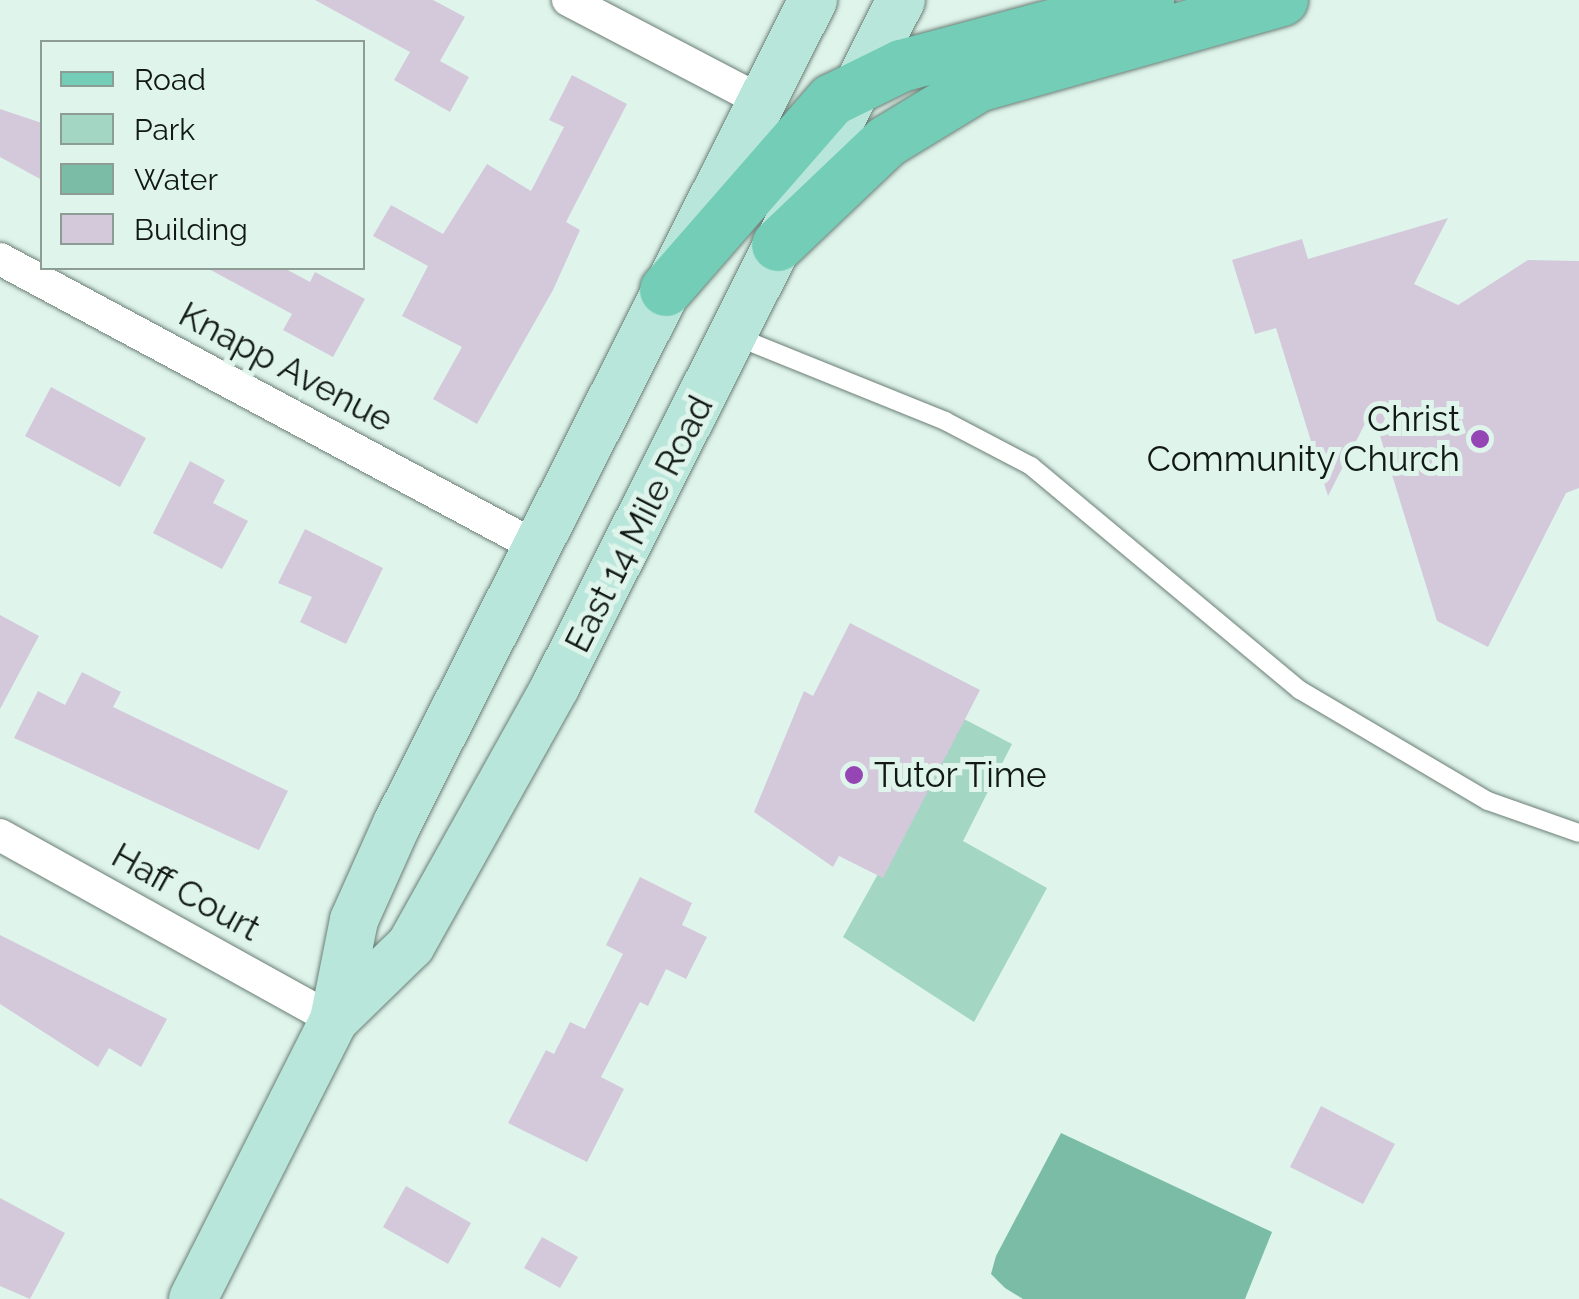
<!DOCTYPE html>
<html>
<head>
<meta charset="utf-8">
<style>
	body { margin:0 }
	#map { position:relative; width:1579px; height:1299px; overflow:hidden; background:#dff5ec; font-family:Raleway,sans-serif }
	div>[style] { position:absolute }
	.green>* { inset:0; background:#a3d6c3 }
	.water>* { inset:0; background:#7abca5 }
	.building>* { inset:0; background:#d4c9da }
	.roads { filter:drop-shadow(0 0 2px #6b7e76) drop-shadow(0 0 2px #6b7e76) }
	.lane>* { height:18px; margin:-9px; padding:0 9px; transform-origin:9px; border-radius:9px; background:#fff }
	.street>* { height:32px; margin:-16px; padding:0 16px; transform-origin:16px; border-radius:16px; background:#fff }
	.secondary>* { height:48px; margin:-24px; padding:0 24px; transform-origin:24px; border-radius:24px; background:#b9e6db }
	.primary>* { height:52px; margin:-26px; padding:0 26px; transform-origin:26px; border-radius:26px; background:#74cdb7 }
	.dots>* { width:28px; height:28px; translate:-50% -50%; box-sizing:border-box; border:5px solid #dff5ec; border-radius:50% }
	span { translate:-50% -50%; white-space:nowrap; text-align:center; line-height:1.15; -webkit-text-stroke:10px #dff5ec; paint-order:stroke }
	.street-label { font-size:35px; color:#111815 }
	.poi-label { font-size:35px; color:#111815 }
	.right { translate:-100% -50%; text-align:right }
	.left { translate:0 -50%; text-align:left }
	.legend { position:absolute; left:40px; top:40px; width:325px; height:230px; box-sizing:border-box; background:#dff5ec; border:2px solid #8d9d96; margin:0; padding:12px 18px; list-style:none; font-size:30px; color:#111815 }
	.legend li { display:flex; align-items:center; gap:20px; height:50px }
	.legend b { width:50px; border:2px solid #8d9d96 }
</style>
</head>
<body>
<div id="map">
	<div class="green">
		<i style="clip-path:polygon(964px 719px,1012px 744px,963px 841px,1047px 888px,974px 1022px,843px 937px)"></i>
	</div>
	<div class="water">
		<i style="clip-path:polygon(1061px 1133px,1272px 1232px,1245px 1299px,1023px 1299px,1005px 1288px,991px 1274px,996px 1256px)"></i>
	</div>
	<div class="building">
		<i style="clip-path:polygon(315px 0,433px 0,465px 17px,440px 61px,469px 77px,450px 112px,394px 80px,410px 52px)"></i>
		<i style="clip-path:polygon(572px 75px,627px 104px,566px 222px,580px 230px,553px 290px,477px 424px,433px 399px,462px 347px,402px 316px,428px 266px,373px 236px,391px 205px,443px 234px,487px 164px,531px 191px,564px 127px,549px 120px)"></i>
		<i style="clip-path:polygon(0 109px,42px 123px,42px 180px,0 157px)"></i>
		<i style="clip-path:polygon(1448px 218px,1414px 284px,1458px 305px,1528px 260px,1579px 261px,1579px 488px,1566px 493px,1488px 647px,1437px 621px,1372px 410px,1328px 496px,1276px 328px,1255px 334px,1232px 260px,1302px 239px,1308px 259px)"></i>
		<i style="clip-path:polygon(207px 268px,284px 268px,310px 282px,315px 272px,365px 299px,333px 357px,283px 330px,292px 314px)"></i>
		<i style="clip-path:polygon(51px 387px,146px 438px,120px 487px,25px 436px)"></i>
		<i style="clip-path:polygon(190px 461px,225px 480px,213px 503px,248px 521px,222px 569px,153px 533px)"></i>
		<i style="clip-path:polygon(305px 529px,383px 568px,346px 644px,300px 622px,312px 597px,278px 583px)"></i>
		<i style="clip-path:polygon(0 615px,39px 636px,0 709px)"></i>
		<i style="clip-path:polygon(850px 623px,980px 690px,883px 878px,839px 856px,833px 867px,754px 812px,804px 691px,813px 696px)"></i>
		<i style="clip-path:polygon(82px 672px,121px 692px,113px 707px,288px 791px,259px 850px,14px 738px,38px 691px,65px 705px)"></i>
		<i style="clip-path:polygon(640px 877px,692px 903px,682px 925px,707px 937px,686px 979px,666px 969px,648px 1006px,640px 1002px,601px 1077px,624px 1089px,587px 1162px,508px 1123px,546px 1050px,554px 1054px,570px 1022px,585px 1029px,623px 954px,606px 945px)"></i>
		<i style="clip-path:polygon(0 935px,167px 1019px,141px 1067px,109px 1048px,98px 1067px,0 1004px)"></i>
		<i style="clip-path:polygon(1321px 1106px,1395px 1144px,1363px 1204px,1290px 1167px)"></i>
		<i style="clip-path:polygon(406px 1186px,471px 1223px,448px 1264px,383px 1227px)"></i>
		<i style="clip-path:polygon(0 1198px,65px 1233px,30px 1299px,0 1286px)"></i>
		<i style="clip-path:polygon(542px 1237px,578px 1257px,560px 1288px,524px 1268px)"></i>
	</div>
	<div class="roads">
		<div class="lane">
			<i style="left:735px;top:336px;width:227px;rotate:22deg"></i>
			<i style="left:945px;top:421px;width:97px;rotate:27.6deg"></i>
			<i style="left:1031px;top:466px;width:350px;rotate:39.8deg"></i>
			<i style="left:1300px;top:690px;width:218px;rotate:30.6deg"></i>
			<i style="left:1488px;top:801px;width:96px;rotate:19.4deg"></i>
		</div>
		<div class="street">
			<i style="left:568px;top:0;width:218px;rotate:27.6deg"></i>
			<i style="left:0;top:259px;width:607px;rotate:28.21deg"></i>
			<i style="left:0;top:835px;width:382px;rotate:29deg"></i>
		</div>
		<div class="secondary">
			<i style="left:334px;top:1020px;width:107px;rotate:-44.2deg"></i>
			<i style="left:411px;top:945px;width:295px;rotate:-60.8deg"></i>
			<i style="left:555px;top:687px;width:769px;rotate:-63.27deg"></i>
			<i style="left:193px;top:1299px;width:313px;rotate:-63.2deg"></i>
			<i style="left:334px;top:1020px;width:102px;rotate:-78.7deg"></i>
			<i style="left:354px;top:920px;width:105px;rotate:-65.9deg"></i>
			<i style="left:397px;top:824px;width:923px;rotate:-63.21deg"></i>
		</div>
		<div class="primary">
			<i style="left:778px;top:245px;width:149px;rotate:-43.6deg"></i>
			<i style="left:886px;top:142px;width:108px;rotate:-31.3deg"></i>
			<i style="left:978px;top:86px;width:316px;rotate:-15.8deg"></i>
			<i style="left:666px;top:290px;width:252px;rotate:-48.9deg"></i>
			<i style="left:832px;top:100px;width:77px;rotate:-26.2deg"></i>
			<i style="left:901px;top:66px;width:256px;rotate:-15deg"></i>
		</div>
	</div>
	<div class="dots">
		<i style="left:1480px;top:439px;background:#9545b4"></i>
		<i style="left:854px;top:775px;background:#9545b4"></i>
	</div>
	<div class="street-label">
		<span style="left:286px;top:367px;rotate:28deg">Knapp Avenue</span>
		<span style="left:639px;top:524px;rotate:-63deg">East 14 Mile Road</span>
		<span style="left:186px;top:892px;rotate:29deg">Haff Court</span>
	</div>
	<div class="poi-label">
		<span class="right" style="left:1460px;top:439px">Christ<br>Community Church</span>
		<span class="left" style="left:874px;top:775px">Tutor Time</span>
	</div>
	<ul class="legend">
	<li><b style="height:12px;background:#74cdb7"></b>Road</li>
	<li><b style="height:28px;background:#a3d6c3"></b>Park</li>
	<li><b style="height:28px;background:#7abca5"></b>Water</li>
	<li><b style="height:28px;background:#d4c9da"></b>Building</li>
	</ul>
</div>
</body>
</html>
